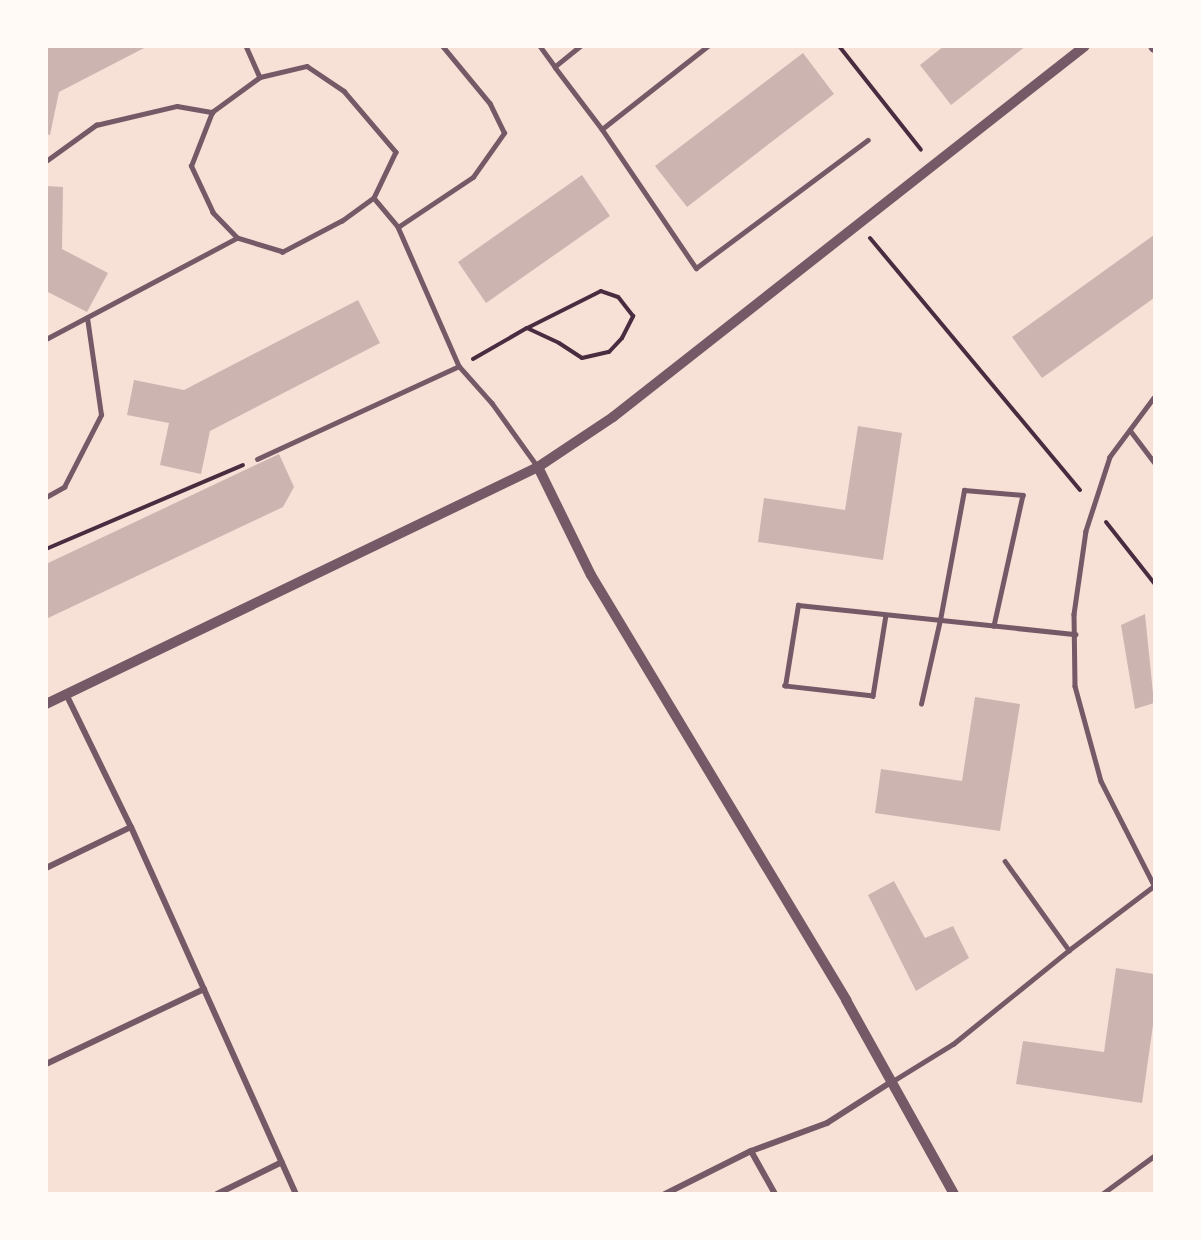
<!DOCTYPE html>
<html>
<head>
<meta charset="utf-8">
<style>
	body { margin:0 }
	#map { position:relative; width:1201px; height:1240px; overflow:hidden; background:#f7e1d7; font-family:"Roboto Serif",serif }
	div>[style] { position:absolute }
	.building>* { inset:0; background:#ccb4b1 }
	.path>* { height:4px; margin:-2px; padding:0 2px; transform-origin:2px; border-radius:2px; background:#4a2c40 }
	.service>* { height:4.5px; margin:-2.25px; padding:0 2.25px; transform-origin:2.25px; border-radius:2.25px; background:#755966 }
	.minor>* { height:6px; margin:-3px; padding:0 3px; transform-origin:3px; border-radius:3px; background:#755966 }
	.tertiary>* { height:10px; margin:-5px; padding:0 5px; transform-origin:5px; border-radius:5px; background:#755966 }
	span { translate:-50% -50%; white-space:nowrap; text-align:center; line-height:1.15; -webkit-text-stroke:5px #fffaf5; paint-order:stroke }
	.frame { position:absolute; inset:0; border:48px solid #fffaf5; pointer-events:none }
</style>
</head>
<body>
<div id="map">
	<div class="building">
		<i style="clip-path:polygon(46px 46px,148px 46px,59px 92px,50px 135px,46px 134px)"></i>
		<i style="clip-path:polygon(944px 46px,1026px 46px,951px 105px,920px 65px)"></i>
		<i style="clip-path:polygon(803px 53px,834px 94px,687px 207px,655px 166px)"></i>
		<i style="clip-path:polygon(582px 175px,610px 216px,486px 303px,458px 262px)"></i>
		<i style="clip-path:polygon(46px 186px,63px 187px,62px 249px,108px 273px,87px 312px,46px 291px)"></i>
		<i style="clip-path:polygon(1154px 235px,1154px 298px,1042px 378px,1012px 337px)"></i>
		<i style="clip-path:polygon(358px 300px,380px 343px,210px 431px,201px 474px,160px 465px,169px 423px,127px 415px,134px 380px,184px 390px)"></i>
		<i style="clip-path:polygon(858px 426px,902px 433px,883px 560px,758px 542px,764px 498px,845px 510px)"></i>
		<i style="clip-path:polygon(279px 454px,294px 487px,283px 507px,46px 619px,46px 564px)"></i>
		<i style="clip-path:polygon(1145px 614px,1154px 703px,1135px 709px,1121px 625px)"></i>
		<i style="clip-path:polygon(975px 697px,1020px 704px,1000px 831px,875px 813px,881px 769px,962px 781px)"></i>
		<i style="clip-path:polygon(894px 881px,925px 938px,953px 926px,969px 958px,916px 991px,868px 895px)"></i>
		<i style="clip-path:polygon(1116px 968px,1154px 974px,1154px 1018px,1142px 1103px,1016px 1084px,1023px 1041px,1104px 1052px)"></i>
	</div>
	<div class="path">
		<i style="left:839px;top:46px;width:132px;rotate:51.7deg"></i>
		<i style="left:870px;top:238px;width:328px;rotate:50.2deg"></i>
		<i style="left:473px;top:359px;width:62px;rotate:-29.9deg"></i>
		<i style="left:527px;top:328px;width:35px;rotate:25deg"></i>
		<i style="left:559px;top:343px;width:27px;rotate:33deg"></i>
		<i style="left:582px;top:358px;width:28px;rotate:-13deg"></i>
		<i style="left:609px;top:352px;width:19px;rotate:-47deg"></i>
		<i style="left:622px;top:338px;width:25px;rotate:-63deg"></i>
		<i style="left:633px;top:316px;width:24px;rotate:-128deg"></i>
		<i style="left:618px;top:297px;width:18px;rotate:-161deg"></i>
		<i style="left:601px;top:291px;width:83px;rotate:153.4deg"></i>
		<i style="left:1106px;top:522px;width:78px;rotate:51.8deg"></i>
		<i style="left:46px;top:549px;width:214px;rotate:-23.1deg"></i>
	</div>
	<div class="service">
		<i style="left:246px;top:46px;width:34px;rotate:66deg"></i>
		<i style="left:540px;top:46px;width:26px;rotate:54deg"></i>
		<i style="left:581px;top:46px;width:33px;rotate:141deg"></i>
		<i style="left:555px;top:67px;width:78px;rotate:52.8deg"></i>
		<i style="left:602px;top:129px;width:168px;rotate:55.9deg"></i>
		<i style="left:696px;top:268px;width:214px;rotate:-36.7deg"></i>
		<i style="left:307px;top:66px;width:45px;rotate:34deg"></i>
		<i style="left:344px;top:91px;width:80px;rotate:49.6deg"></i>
		<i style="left:396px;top:152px;width:51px;rotate:115.6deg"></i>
		<i style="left:374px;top:198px;width:39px;rotate:144deg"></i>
		<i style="left:342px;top:221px;width:67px;rotate:152.3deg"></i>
		<i style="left:283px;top:252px;width:48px;rotate:-163.1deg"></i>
		<i style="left:237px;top:238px;width:35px;rotate:-134deg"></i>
		<i style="left:213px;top:213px;width:52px;rotate:-115.1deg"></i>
		<i style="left:191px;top:166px;width:58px;rotate:-68.7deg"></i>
		<i style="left:212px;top:112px;width:59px;rotate:-36.1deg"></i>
		<i style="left:260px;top:77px;width:48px;rotate:-13.2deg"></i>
		<i style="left:602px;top:129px;width:135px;rotate:-38.1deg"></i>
		<i style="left:46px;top:161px;width:62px;rotate:-35.8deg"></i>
		<i style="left:96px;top:125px;width:83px;rotate:-13.2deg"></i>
		<i style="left:177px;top:106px;width:36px;rotate:10deg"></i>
		<i style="left:374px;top:198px;width:38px;rotate:50deg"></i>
		<i style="left:398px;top:227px;width:152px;rotate:66.3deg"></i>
		<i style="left:459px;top:366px;width:50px;rotate:48.3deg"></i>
		<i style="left:492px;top:403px;width:79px;rotate:54.3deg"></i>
		<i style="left:398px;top:227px;width:90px;rotate:-33.7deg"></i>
		<i style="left:473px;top:177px;width:54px;rotate:-54.8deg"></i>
		<i style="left:504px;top:133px;width:32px;rotate:-116deg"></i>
		<i style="left:490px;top:104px;width:75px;rotate:-129.6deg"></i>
		<i style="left:46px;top:339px;width:216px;rotate:-27.9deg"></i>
		<i style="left:1154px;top:398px;width:74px;rotate:126.7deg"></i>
		<i style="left:1110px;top:457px;width:78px;rotate:108deg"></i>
		<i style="left:1086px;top:531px;width:84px;rotate:98.2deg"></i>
		<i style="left:1074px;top:614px;width:72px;rotate:89.2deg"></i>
		<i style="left:1075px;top:686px;width:98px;rotate:74.7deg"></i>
		<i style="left:1101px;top:781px;width:117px;rotate:63deg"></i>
		<i style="left:1130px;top:430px;width:40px;rotate:53deg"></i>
		<i style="left:257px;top:459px;width:222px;rotate:-24.7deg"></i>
		<i style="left:46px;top:497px;width:21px;rotate:-29deg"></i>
		<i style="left:64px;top:487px;width:81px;rotate:-62.8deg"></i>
		<i style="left:101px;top:415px;width:98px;rotate:-98.2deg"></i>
		<i style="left:886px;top:615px;width:82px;rotate:99.1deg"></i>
		<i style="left:873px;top:696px;width:89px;rotate:-173.5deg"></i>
		<i style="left:785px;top:686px;width:82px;rotate:-80.9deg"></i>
		<i style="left:798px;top:605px;width:279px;rotate:6deg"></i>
		<i style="left:921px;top:704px;width:86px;rotate:-77.3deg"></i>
		<i style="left:940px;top:620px;width:132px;rotate:-79.5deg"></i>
		<i style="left:964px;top:490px;width:59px;rotate:4.8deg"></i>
		<i style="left:1023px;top:495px;width:134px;rotate:102.5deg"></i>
		<i style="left:1005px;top:861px;width:110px;rotate:54.3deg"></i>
		<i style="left:893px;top:1081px;width:70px;rotate:-31.7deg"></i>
		<i style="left:953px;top:1044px;width:149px;rotate:-39deg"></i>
		<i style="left:1069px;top:950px;width:106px;rotate:-37deg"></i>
		<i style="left:1102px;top:1194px;width:64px;rotate:-36.2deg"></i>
	</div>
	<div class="minor">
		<i style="left:66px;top:694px;width:148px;rotate:64deg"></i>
		<i style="left:131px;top:827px;width:402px;rotate:65.8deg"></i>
		<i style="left:46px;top:868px;width:94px;rotate:-25.8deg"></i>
		<i style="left:46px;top:1064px;width:175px;rotate:-25.4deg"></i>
		<i style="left:751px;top:1151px;width:49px;rotate:60.8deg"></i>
		<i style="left:217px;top:1194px;width:72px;rotate:-26.2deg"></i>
		<i style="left:665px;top:1194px;width:96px;rotate:-26.6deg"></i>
		<i style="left:751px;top:1151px;width:81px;rotate:-20.2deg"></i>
		<i style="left:827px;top:1123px;width:76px;rotate:-32.6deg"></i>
	</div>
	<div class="tertiary">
		<i style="left:1153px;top:46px;width:2px;rotate:63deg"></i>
		<i style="left:538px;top:467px;width:120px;rotate:63.9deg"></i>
		<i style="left:591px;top:575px;width:496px;rotate:59deg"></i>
		<i style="left:846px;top:1000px;width:222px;rotate:60.9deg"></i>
		<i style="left:46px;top:704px;width:546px;rotate:-25.72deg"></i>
		<i style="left:538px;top:467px;width:90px;rotate:-33.7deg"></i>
		<i style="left:613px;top:417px;width:600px;rotate:-38.17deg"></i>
	</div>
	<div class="frame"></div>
</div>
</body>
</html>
